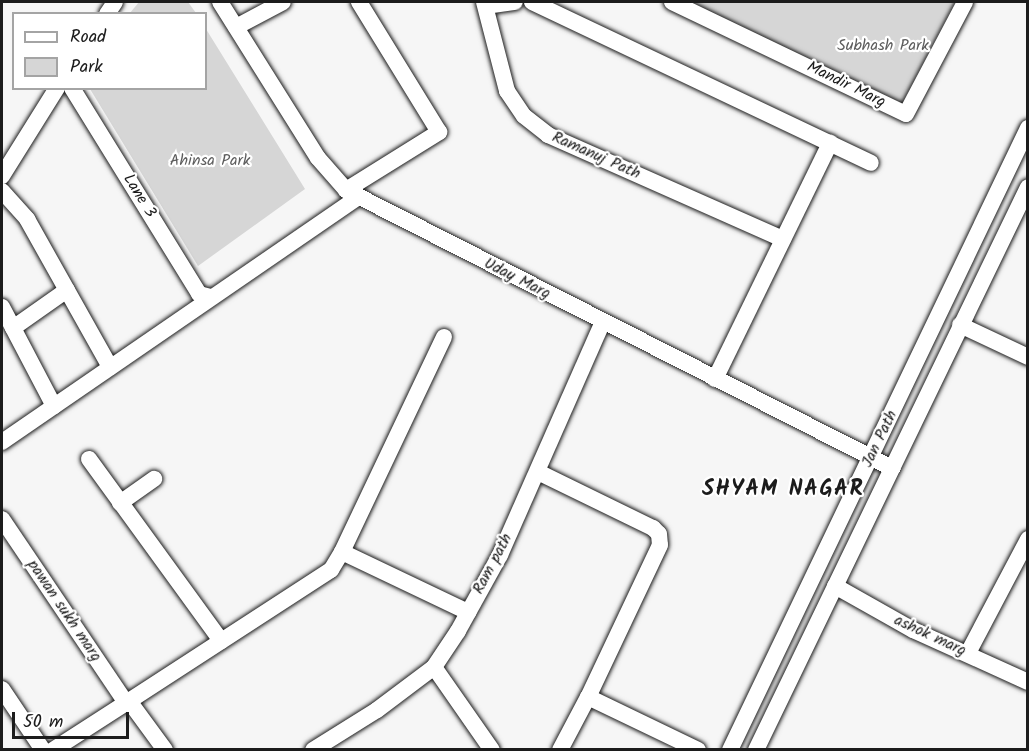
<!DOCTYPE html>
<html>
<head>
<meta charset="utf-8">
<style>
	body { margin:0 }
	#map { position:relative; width:1029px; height:751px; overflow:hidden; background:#f6f6f6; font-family:Kalam,sans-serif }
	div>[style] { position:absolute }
	.green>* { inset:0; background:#d6d6d6 }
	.roads { filter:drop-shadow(0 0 2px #1c1c1c) drop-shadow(0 0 2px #1c1c1c) }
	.minor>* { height:16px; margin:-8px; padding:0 8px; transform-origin:8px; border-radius:8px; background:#fff }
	span { translate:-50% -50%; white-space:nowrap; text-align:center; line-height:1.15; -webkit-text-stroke:4.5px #fff; paint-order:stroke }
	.park-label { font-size:16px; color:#5d5d5d }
	.street-label { font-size:16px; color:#1c1c1c }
	.district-label { font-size:22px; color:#1c1c1c; font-weight:700; letter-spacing:1.5px }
	.frame { position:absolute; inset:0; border:3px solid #1c1c1c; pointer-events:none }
	.legend { position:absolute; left:12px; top:12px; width:195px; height:78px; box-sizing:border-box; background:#fff; border:2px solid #a4a4a4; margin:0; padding:8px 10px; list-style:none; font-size:18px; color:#1c1c1c }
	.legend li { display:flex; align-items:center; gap:12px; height:30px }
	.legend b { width:30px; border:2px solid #a4a4a4 }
	.scale { position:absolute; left:12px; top:712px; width:117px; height:27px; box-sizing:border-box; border:3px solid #1c1c1c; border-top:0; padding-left:8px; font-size:18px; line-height:21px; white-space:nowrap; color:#1c1c1c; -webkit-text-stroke:4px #fff; paint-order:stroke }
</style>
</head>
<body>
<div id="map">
	<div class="green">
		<i style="clip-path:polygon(139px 2px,188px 2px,196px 13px,130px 13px)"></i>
		<i style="clip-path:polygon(674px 2px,955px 2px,902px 103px)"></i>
		<i style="clip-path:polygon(206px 29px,305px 189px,198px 266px,90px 89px,206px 88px)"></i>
	</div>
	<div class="roads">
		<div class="minor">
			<i style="left:220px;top:2px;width:184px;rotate:57.9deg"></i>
			<i style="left:318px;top:158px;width:43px;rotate:48.8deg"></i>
			<i style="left:346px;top:190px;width:613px;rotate:26.98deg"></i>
			<i style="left:484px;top:2px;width:92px;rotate:75.5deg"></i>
			<i style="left:507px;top:91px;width:30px;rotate:56deg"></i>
			<i style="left:524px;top:116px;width:31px;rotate:38deg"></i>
			<i style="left:548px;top:135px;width:257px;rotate:23.9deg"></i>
			<i style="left:532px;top:2px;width:375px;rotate:25.4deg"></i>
			<i style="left:672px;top:2px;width:259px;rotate:25.6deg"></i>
			<i style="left:906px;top:114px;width:127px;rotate:-62.2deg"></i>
			<i style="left:486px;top:6px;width:29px;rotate:-8deg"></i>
			<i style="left:107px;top:14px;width:14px;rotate:-56deg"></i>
			<i style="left:236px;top:27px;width:53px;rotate:-28deg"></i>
			<i style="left:72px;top:88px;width:242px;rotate:58.3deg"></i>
			<i style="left:199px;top:294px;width:12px;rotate:14deg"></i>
			<i style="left:2px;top:176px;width:104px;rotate:-58deg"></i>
			<i style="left:346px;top:190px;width:110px;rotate:-31.9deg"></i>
			<i style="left:439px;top:132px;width:153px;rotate:-121.6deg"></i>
			<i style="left:2px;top:191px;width:38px;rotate:48deg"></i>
			<i style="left:27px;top:219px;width:170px;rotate:60.7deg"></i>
			<i style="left:2px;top:307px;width:112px;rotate:62.3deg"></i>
			<i style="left:960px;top:325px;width:75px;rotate:25.2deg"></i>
			<i style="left:13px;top:328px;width:66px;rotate:-35.1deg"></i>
			<i style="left:444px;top:337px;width:238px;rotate:115.4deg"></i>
			<i style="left:342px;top:552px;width:140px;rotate:25.5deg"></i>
			<i style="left:715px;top:379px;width:263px;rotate:-64deg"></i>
			<i style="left:2px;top:442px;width:432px;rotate:-34.5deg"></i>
			<i style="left:89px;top:459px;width:225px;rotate:54deg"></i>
			<i style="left:538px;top:472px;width:128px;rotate:26deg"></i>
			<i style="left:653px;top:528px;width:8px;rotate:45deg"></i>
			<i style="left:659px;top:534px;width:11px;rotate:85deg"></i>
			<i style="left:660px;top:545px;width:168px;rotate:115.3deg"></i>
			<i style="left:588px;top:697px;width:122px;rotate:25.7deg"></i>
			<i style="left:120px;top:503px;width:42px;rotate:-35.2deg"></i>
			<i style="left:2px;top:519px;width:222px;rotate:56deg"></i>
			<i style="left:835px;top:586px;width:90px;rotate:29.4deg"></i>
			<i style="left:913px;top:630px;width:126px;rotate:24.3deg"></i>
			<i style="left:968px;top:653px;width:129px;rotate:-62.2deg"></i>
			<i style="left:434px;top:667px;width:101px;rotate:55.1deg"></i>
			<i style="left:2px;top:689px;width:73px;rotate:56.1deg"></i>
			<i style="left:53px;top:750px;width:90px;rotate:-32.8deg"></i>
			<i style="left:165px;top:750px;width:61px;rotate:-126.3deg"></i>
			<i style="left:129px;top:701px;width:241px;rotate:-33deg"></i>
			<i style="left:331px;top:570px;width:21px;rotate:-59deg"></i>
			<i style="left:313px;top:750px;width:75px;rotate:-32deg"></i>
			<i style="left:377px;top:710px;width:71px;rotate:-37deg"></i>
			<i style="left:434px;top:667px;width:43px;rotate:-56.3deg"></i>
			<i style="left:458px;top:631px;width:87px;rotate:-61.1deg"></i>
			<i style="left:500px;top:555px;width:255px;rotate:-66.2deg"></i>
			<i style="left:560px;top:750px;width:60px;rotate:-62.2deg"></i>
			<i style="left:730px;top:750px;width:690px;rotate:-64.4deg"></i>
			<i style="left:756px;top:750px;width:625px;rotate:-64.21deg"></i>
		</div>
	</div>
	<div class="park-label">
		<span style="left:883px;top:46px">Subhash Park</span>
		<span style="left:210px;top:161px">Ahinsa Park</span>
	</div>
	<div class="street-label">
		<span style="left:846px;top:85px;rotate:26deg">Mandir Marg</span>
		<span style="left:596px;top:156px;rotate:24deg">Ramanuj Path</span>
		<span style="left:139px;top:196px;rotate:58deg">Lane 3</span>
		<span style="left:517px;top:279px;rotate:27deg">Uday Marg</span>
		<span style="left:880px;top:439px;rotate:-64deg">Jan Path</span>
		<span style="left:493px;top:564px;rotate:-62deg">Ram path</span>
		<span style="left:64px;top:611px;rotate:56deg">pawan sukh marg</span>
		<span style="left:930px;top:636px;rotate:25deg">ashok marg</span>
	</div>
	<div class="district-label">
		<span style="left:783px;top:490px">SHYAM NAGAR</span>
	</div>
	<div class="frame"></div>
	<ul class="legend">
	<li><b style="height:8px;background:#fff"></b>Road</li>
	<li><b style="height:16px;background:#d6d6d6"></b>Park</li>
	</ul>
	<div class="scale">50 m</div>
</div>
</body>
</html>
